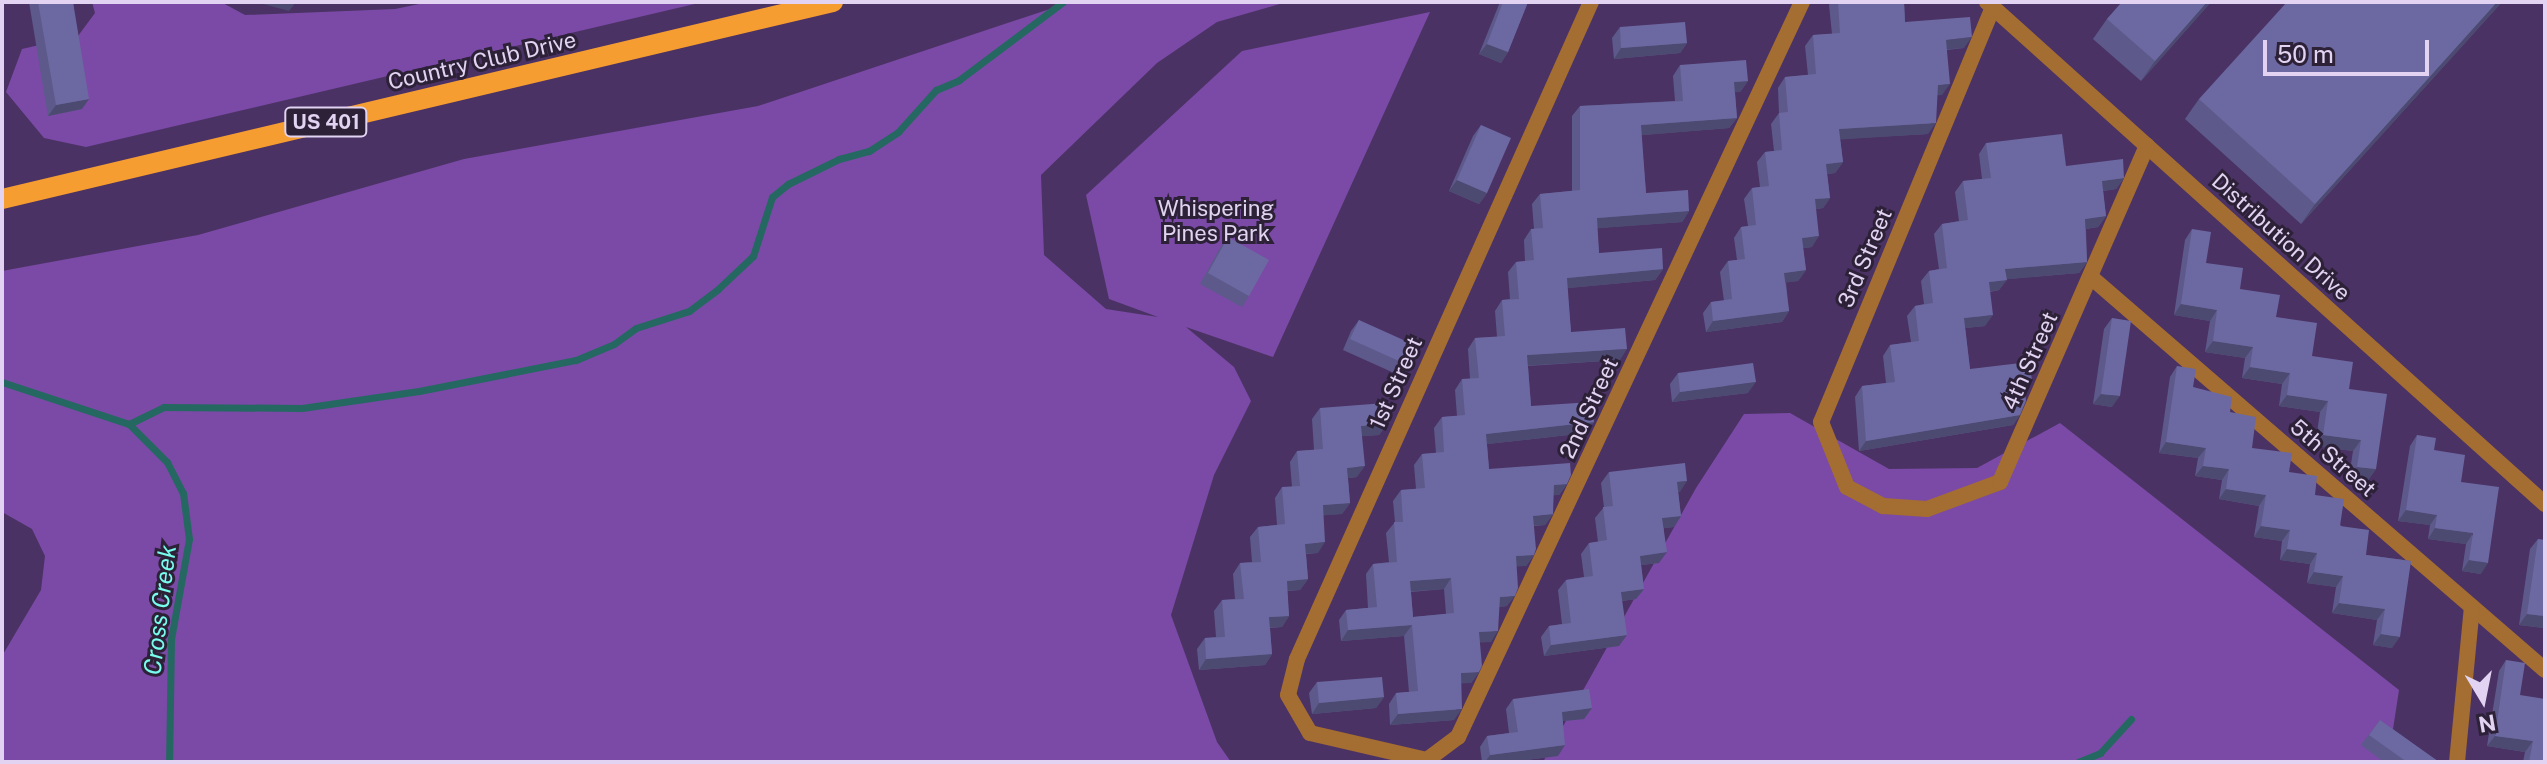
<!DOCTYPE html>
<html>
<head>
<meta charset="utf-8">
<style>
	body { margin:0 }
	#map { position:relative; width:2547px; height:764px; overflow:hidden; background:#4b3264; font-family:"Public Sans",sans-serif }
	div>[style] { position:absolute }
	.green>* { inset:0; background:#7a4aa6 }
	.stream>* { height:7px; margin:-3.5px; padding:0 3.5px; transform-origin:3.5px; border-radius:3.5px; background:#256861 }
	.street>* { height:16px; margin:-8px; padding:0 8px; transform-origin:8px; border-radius:8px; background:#a46d31 }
	.primary>* { height:20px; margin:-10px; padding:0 10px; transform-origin:10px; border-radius:10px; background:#f69d31 }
	.wall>* { inset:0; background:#5d5a8b }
	.shaded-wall>* { inset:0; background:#4c4a71 }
	.building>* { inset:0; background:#6c69a2 }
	span { translate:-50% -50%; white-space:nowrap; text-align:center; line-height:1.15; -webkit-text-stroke:6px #2c2137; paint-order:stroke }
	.shield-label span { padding:2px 6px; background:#2c2137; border:2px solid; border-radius:6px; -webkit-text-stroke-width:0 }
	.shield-label { font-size:20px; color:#e1d3f1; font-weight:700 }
	.street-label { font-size:22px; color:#e1d3f1 }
	.park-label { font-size:22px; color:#e0d4f0 }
	.water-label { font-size:24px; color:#77fced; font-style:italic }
	.frame { position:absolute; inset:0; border:4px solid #e1d3f1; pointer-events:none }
	.north { position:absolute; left:2443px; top:660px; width:80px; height:80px; -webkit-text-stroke:6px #2c2137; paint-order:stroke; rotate:170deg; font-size:22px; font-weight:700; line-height:32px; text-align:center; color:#e1d3f1 }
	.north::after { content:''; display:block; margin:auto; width:28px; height:36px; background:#e1d3f1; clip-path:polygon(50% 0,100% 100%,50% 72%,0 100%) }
	.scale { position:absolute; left:2263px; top:40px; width:166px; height:36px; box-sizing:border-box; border:4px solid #e1d3f1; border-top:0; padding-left:10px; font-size:24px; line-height:28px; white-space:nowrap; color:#e1d3f1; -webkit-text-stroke:6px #2c2137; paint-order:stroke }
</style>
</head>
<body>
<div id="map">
	<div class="green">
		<i style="clip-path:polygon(92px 2px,221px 2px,245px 15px,395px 9px,429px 2px,703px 2px,86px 147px,44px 138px,6px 92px,22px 49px,78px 36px,95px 13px)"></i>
		<i style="clip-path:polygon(1071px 2px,1287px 2px,1217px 22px,1157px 63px,1041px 175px,1044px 255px,1106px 309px,1158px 317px,1109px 299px,1086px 195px,1242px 51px,1430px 12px,1273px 357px,1186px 327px,1234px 367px,1251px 401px,1214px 475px,1171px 615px,1217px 742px,1231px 762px,2px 762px,2px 656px,41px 590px,45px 556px,32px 529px,2px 512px,2px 271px,198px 235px,464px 159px,758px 106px)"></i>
		<i style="clip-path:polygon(1790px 413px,1889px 469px,1977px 468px,2060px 423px,2399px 690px,2388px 762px,1543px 762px,1696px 488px,1744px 414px)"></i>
	</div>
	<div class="stream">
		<i style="left:2px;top:382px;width:134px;rotate:18.3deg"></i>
		<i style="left:129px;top:424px;width:54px;rotate:45deg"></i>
		<i style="left:167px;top:462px;width:35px;rotate:63deg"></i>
		<i style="left:183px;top:493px;width:46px;rotate:82.6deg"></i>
		<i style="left:189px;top:539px;width:102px;rotate:100.2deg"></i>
		<i style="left:171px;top:639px;width:123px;rotate:90.9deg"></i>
		<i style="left:129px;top:424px;width:39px;rotate:-26deg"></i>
		<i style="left:164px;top:407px;width:138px;rotate:0.4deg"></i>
		<i style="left:302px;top:408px;width:118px;rotate:-8.3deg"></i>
		<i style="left:419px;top:391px;width:160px;rotate:-11.2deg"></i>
		<i style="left:576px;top:360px;width:41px;rotate:-22.8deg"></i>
		<i style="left:614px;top:344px;width:27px;rotate:-36deg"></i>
		<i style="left:636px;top:328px;width:56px;rotate:-17.8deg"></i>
		<i style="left:689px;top:311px;width:36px;rotate:-37deg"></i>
		<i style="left:718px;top:289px;width:48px;rotate:-43.3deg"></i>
		<i style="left:753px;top:256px;width:62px;rotate:-72.1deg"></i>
		<i style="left:772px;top:197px;width:21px;rotate:-39deg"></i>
		<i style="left:788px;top:184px;width:57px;rotate:-26.1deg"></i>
		<i style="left:839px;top:159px;width:31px;rotate:-15deg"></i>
		<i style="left:869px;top:151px;width:35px;rotate:-33deg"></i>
		<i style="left:898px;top:132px;width:57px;rotate:-47.9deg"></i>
		<i style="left:936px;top:90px;width:25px;rotate:-23deg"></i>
		<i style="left:959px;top:80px;width:130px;rotate:-36.9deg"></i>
		<i style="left:2078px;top:762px;width:24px;rotate:-22deg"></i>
		<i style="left:2100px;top:753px;width:46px;rotate:-47.6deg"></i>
	</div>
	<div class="street">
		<i style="left:1591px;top:2px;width:720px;rotate:114.11deg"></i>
		<i style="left:1297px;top:659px;width:37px;rotate:104deg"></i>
		<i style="left:1288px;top:695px;width:44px;rotate:59.9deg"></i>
		<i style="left:1310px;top:733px;width:120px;rotate:13deg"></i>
		<i style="left:1427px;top:760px;width:39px;rotate:-37deg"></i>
		<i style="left:1458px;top:737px;width:812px;rotate:-64.92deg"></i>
		<i style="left:1987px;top:2px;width:751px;rotate:41.98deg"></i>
		<i style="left:1993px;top:7px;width:449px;rotate:112.5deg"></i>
		<i style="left:1821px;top:422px;width:70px;rotate:68.2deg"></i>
		<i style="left:1847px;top:487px;width:41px;rotate:27.8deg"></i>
		<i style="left:1883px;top:506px;width:44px;rotate:3.9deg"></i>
		<i style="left:1927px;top:509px;width:78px;rotate:-20.3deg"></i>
		<i style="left:2000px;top:482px;width:367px;rotate:-66.4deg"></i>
		<i style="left:2092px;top:278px;width:599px;rotate:40.87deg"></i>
		<i style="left:2457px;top:762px;width:156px;rotate:-84.5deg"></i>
	</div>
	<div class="primary">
		<i style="left:2px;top:199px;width:854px;rotate:-13.34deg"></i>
	</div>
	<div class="wall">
		<i style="clip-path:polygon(29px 2px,73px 2px,82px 109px,48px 116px)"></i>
		<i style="clip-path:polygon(1500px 2px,1528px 2px,1508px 52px,1501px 63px,1479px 54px)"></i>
		<i style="clip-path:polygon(1831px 2px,1904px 2px,1905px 22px,1964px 48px,1947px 50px,1942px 95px,1937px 95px,1928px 134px,1840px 139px,1843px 162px,1835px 173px,1827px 174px,1830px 198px,1823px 208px,1816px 209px,1812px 247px,1803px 248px,1806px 270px,1798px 281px,1786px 282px,1789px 311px,1782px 322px,1706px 332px,1703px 313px,1711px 302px,1724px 301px,1720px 272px,1728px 261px,1737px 260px,1734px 238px,1741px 227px,1748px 226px,1744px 199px,1752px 188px,1760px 187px,1757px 162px,1765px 152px,1774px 151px,1771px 124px,1779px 113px,1778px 88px,1785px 77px,1808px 75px,1805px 46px,1813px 35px,1832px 34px,1829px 5px)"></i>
		<i style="clip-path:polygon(2122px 2px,2211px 2px,2141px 81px,2093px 39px,2107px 19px)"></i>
		<i style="clip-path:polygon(2502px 2px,2301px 224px,2185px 119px,2199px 99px)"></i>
		<i style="clip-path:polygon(1620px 27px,1687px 43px,1680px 53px,1614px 59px,1612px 38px)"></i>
		<i style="clip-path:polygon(evenodd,1680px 65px,1748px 81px,1740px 92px,1735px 92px,1737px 118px,1729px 128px,1641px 135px,1646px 193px,1689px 211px,1682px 222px,1597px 228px,1599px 253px,1663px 269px,1655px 280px,1567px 288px,1571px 332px,1620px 360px,1528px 366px,1531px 406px,1594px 422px,1586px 433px,1487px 444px,1489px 469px,1567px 484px,1559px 495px,1553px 495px,1553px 514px,1545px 525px,1534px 526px,1534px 555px,1526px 566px,1516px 566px,1507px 606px,1499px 607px,1491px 642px,1480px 642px,1479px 672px,1471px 683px,1461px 683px,1454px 720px,1390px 725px,1389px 704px,1396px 693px,1409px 692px,1404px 636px,1341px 641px,1339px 620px,1346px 610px,1368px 608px,1366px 574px,1373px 564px,1389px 562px,1386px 533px,1395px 522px,1393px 501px,1401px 490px,1416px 489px,1414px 465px,1422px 454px,1436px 453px,1434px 428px,1442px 417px,1457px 416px,1455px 390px,1462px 379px,1470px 379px,1468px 349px,1475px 338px,1497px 337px,1495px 311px,1502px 300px,1510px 299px,1508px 272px,1516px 262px,1525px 261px,1524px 240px,1531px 229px,1534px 229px,1532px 204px,1540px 194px,1572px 191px,1572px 116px,1580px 106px,1675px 101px,1673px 76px,1680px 65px,1444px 589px,1446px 614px,1413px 617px,1411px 592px,1444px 589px)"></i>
		<i style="clip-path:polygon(1481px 125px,1487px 193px,1479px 204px,1449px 191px,1473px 136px)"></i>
		<i style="clip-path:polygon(1986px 143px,2066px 166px,2124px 178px,2116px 189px,2103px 191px,2106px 216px,2098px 227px,2086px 229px,2087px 262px,2079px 273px,2007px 279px,1999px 290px,1990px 292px,1985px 326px,1965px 328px,1970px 369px,2025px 390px,2020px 415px,2013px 425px,1859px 451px,1855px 397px,1862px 386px,1886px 383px,1883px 356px,1890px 345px,1911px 342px,1907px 316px,1915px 306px,1924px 304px,1921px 281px,1929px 271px,1939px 269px,1934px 234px,1942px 224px,1959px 221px,1955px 192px,1963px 181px,1982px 179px,1979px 154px)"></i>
		<i style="clip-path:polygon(2192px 229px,2206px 263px,2276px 317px,2312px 356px,2349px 389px,2376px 469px,2368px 480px,2349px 477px,2353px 451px,2315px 446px,2320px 412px,2279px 406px,2282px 384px,2242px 378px,2245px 358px,2205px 352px,2210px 321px,2174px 315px,2185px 240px)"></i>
		<i style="clip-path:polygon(1228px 237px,1249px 296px,1242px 307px,1200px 284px,1220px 248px)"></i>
		<i style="clip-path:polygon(2112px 318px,2112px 407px,2093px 404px,2104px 329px)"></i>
		<i style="clip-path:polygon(1359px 320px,1410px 366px,1403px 377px,1343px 350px,1351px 331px)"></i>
		<i style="clip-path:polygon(2177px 366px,2193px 387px,2230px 412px,2252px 448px,2289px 472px,2315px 495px,2366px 555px,2411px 561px,2392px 648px,2373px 645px,2377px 620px,2332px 613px,2336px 587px,2307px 583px,2310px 564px,2280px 560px,2282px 541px,2254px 537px,2259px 506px,2219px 499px,2222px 480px,2195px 476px,2198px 458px,2159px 453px,2170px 377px)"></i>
		<i style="clip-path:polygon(1678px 373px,1748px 393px,1672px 402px,1670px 384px)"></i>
		<i style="clip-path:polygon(1320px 408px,1387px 424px,1379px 435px,1362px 436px,1357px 477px,1348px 478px,1350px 503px,1342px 514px,1323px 515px,1318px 553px,1306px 554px,1308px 579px,1300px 590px,1287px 591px,1289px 616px,1282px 627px,1270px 628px,1272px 654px,1265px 665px,1199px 670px,1197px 649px,1205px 638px,1216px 637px,1214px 611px,1222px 600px,1235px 599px,1233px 574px,1240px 563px,1252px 562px,1250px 537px,1258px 527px,1277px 525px,1275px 498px,1282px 487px,1292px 487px,1290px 462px,1297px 451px,1314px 450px,1312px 419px)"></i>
		<i style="clip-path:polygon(2417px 435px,2434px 450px,2461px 482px,2481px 574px,2462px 571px,2466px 544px,2428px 539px,2430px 525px,2398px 521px,2410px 446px)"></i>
		<i style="clip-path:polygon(1609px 472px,1680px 492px,1678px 492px,1681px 516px,1674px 527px,1664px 528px,1659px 563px,1641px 565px,1644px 589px,1636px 599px,1622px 601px,1619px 646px,1544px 656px,1541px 637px,1549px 626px,1562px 624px,1558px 590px,1566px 580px,1584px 577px,1581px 554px,1589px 543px,1598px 542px,1595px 518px,1604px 507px,1601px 483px)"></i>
		<i style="clip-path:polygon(2538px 539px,2545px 628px,2519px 625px,2530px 549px)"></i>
		<i style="clip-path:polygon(2506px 660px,2520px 695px,2545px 762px,2523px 762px,2525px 752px,2487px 746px,2499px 671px)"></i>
		<i style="clip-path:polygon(1317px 682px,1384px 697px,1376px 708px,1312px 714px,1309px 693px)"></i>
		<i style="clip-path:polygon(1513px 699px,1592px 708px,1584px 719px,1563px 721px,1558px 756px,1509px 762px,1482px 762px,1480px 747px,1487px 736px,1509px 733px,1506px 709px)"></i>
		<i style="clip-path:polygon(2380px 720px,2439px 762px,2384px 762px,2361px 745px)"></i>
	</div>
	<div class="shaded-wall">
		<i style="clip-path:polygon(256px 2px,296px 2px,289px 11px)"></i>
		<i style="clip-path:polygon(2207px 2px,2211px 2px,2141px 81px,2155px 61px)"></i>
		<i style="clip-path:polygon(2497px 2px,2502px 2px,2301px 224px,2315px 204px)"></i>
		<i style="clip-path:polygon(1972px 37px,1964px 48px,1939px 50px,1946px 40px)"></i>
		<i style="clip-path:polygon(1687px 43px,1680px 53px,1614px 59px,1621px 48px)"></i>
		<i style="clip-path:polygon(1487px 44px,1508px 52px,1501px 63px,1479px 54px)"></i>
		<i style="clip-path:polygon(1748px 81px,1740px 92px,1726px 93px,1734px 82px)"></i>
		<i style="clip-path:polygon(1950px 84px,1942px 95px,1930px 96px,1938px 85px)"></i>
		<i style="clip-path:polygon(89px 99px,82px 109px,48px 116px,56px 105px)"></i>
		<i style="clip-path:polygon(1737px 118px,1729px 128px,1633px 136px,1641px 125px)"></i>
		<i style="clip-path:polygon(1936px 123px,1928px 134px,1832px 140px,1839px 129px)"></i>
		<i style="clip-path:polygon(1843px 162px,1835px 173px,1818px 175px,1826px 164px)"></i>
		<i style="clip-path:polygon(2124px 178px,2116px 189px,2094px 192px,2102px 181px)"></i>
		<i style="clip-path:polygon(1457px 180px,1487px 193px,1479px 204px,1449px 191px)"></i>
		<i style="clip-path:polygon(1830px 198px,1823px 208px,1807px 210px,1815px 199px)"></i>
		<i style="clip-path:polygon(1689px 211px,1682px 222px,1589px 229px,1597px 218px)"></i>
		<i style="clip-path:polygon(2106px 216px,2098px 227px,2078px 230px,2085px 219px)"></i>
		<i style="clip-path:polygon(1819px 236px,1812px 247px,1794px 249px,1802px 238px)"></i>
		<i style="clip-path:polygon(2087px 262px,2079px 273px,1998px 280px,2005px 269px)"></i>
		<i style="clip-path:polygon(1663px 269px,1655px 280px,1559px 289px,1567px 278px)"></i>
		<i style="clip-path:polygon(1806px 270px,1798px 281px,1777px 284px,1784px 273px)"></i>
		<i style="clip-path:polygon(2007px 280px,1999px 290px,1981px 293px,1989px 282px)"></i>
		<i style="clip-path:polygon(2181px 304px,2217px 310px,2210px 321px,2174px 315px)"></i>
		<i style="clip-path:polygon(1789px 311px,1782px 322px,1706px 332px,1713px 321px)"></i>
		<i style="clip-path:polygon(1993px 315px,1985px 326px,1956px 329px,1964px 318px)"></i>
		<i style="clip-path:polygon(2213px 341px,2253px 347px,2245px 358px,2205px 352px)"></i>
		<i style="clip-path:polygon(1627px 349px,1620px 360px,1519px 366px,1527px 355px)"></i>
		<i style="clip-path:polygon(2250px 367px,2290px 373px,2282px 384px,2242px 378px)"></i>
		<i style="clip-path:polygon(2032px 380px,2024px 391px,2024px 381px)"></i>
		<i style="clip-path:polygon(1756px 382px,1748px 393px,1672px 402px,1680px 392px)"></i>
		<i style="clip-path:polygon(2101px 394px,2120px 396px,2112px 407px,2093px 404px)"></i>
		<i style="clip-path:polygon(2287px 395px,2328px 401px,2320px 412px,2279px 406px)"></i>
		<i style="clip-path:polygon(2020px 415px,2013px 425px,1859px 451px,1866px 441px)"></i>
		<i style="clip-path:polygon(1594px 422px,1586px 433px,1479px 445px,1486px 434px)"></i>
		<i style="clip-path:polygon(1387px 424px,1379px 435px,1353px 437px,1361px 426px)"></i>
		<i style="clip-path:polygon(2323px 435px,2361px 440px,2353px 451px,2315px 446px)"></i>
		<i style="clip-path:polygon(2166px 442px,2206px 448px,2198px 458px,2159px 453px)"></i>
		<i style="clip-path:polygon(1365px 466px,1357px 477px,1339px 479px,1347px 468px)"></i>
		<i style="clip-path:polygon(2203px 466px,2229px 469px,2222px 480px,2195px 476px)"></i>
		<i style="clip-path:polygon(2357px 467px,2376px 469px,2368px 480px,2349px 477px)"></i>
		<i style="clip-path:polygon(1687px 481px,1680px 492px,1669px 493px,1677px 482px)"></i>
		<i style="clip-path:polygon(1567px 484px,1559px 495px,1546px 496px,1554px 485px)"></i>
		<i style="clip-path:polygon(2226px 489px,2266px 495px,2259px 506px,2219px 499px)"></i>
		<i style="clip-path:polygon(1350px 503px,1342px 514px,1315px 516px,1323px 505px)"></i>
		<i style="clip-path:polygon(2406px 510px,2437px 515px,2430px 525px,2398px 521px)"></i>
		<i style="clip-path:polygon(1553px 514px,1545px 525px,1526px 526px,1533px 516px)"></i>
		<i style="clip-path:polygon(1681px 516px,1674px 527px,1655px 529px,1662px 518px)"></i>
		<i style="clip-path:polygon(2261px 526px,2290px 530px,2282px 541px,2254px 537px)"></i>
		<i style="clip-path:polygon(2435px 528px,2473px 533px,2466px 544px,2428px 539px)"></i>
		<i style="clip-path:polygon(1325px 542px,1318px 553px,1297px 554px,1305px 544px)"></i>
		<i style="clip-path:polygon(2287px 549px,2317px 553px,2310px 564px,2280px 560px)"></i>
		<i style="clip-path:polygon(1667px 552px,1659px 563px,1632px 566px,1640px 556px)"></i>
		<i style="clip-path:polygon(1534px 555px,1526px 566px,1508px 567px,1516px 556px)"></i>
		<i style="clip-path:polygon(2469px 560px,2488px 563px,2481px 574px,2462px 571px)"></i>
		<i style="clip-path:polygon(2314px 572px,2343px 576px,2336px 587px,2307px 583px)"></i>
		<i style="clip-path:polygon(1451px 578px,1444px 589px,1402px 592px,1410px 581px)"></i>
		<i style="clip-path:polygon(1308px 579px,1300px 590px,1279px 591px,1287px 581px)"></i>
		<i style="clip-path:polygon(1644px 589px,1636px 599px,1614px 602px,1621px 592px)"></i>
		<i style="clip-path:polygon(1515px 596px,1507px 606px,1492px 608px,1500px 597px)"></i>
		<i style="clip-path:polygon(2339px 603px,2385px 609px,2377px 620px,2332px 613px)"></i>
		<i style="clip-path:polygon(2527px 614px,2545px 616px,2545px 628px,2519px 625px)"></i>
		<i style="clip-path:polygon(1289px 616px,1282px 627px,1262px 628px,1269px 617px)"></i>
		<i style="clip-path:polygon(1412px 625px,1404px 636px,1341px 641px,1348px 630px)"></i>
		<i style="clip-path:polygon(1498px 631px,1491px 642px,1472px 643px,1479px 632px)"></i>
		<i style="clip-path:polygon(2381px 634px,2400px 637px,2392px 648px,2373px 645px)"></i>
		<i style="clip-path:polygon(1627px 635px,1619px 646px,1544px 656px,1551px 645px)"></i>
		<i style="clip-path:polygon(1272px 654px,1265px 665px,1199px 670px,1206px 659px)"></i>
		<i style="clip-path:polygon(1479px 672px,1471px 683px,1453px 684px,1461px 673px)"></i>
		<i style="clip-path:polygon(1384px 697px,1376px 708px,1312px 714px,1319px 703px)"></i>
		<i style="clip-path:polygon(1592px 708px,1584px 719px,1554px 722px,1562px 712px)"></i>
		<i style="clip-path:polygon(1462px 709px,1454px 720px,1390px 725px,1398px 714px)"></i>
		<i style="clip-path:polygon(2495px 736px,2533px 741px,2525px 752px,2487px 746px)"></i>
		<i style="clip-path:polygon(1565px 745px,1558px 756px,1509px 762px,1485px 762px,1490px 755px)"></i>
	</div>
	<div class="building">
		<i style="clip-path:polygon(38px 2px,73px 2px,89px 99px,56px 105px)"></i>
		<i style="clip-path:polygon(1503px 2px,1528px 2px,1508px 52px,1487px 44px)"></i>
		<i style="clip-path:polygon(1838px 2px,1904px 2px,1905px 22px,1970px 17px,1972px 37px,1946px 40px,1950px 84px,1938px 85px,1936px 123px,1839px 129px,1843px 162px,1826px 164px,1830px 198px,1815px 199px,1819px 236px,1802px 238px,1806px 270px,1784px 273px,1789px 311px,1713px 321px,1711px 302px,1732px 299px,1728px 261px,1745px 259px,1741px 227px,1756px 225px,1752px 188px,1769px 186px,1765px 152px,1782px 150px,1779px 113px,1788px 112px,1785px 77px,1816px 74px,1813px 35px,1840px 33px)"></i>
		<i style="clip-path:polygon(2122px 2px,2207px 2px,2155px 61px,2107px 19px)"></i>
		<i style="clip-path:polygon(2287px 2px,2497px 2px,2315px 204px,2199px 99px)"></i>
		<i style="clip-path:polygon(1685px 22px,1687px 43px,1621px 48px,1620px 27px)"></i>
		<i style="clip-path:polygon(evenodd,1746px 60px,1748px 81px,1734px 82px,1737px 118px,1641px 125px,1646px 193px,1688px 190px,1689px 211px,1597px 218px,1599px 253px,1662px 248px,1663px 269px,1567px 278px,1571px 332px,1625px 328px,1627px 349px,1527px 355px,1531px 406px,1592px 402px,1594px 422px,1486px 434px,1489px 469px,1570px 463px,1571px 475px,1567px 484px,1554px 485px,1553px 514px,1533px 516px,1536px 549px,1534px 555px,1516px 556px,1518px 588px,1515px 596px,1500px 597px,1498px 631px,1479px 632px,1482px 666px,1479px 672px,1461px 673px,1462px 709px,1398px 714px,1396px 693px,1418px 691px,1412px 625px,1348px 630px,1346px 610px,1377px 607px,1373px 564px,1397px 562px,1394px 522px,1403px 522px,1401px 490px,1425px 488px,1422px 454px,1444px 452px,1442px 417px,1465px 415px,1462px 379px,1479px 378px,1475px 338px,1505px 336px,1502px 300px,1519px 299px,1516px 262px,1534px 260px,1531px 229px,1543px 228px,1540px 194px,1580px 190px,1580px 106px,1683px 101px,1680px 65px,1746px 60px,1451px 578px,1454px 613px,1413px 617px,1410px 581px,1451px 578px)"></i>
		<i style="clip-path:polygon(1481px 125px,1511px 138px,1487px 193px,1457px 180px)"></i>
		<i style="clip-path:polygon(2062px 134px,2066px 166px,2123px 159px,2124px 178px,2102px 181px,2106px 216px,2085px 219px,2087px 262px,2005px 269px,2007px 280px,1989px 282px,1993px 315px,1964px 318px,1970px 369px,2029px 362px,2032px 380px,2024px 381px,2026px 401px,2020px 415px,1866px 441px,1862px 386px,1895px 382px,1890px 345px,1919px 341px,1915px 306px,1933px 303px,1929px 271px,1947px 268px,1942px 224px,1968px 220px,1963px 181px,1991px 178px,1986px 143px)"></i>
		<i style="clip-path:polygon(2192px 229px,2211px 232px,2206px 263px,2243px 268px,2240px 289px,2280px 295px,2276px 317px,2317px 323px,2312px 356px,2353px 362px,2349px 389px,2387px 394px,2376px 469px,2357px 467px,2361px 440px,2323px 435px,2328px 401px,2287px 395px,2290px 373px,2250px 367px,2253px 347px,2213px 341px,2217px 310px,2181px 304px)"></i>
		<i style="clip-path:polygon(1228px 237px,1269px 260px,1249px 296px,1208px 273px)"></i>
		<i style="clip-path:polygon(2112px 318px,2131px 321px,2120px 396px,2101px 394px)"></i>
		<i style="clip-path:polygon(1359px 320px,1419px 347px,1410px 366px,1350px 339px)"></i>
		<i style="clip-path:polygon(1753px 363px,1756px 382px,1680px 392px,1678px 373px)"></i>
		<i style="clip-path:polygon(2177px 366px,2196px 369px,2193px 387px,2232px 397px,2230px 412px,2256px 417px,2252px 448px,2292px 453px,2289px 472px,2317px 476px,2315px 495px,2344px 499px,2340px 526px,2369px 530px,2366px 555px,2411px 561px,2400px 637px,2381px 634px,2385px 609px,2339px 603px,2343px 576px,2314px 572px,2317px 553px,2287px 549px,2290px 530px,2261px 526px,2266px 495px,2226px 489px,2229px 469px,2203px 466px,2206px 448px,2166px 442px)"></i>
		<i style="clip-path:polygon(1385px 403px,1387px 424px,1361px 426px,1365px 466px,1347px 468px,1350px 503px,1323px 505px,1325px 542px,1305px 544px,1308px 579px,1287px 581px,1289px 616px,1269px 617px,1272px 654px,1206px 659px,1205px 638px,1225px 637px,1222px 600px,1244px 599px,1240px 563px,1261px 562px,1258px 527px,1285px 524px,1282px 487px,1300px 486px,1297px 451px,1323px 449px,1320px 408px)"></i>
		<i style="clip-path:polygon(2417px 435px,2436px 438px,2434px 450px,2465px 455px,2461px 482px,2499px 487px,2488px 563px,2469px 560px,2473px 533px,2435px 528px,2437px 515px,2406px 510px)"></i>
		<i style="clip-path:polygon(1685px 463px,1687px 481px,1677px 482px,1681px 516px,1662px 518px,1667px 552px,1640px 556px,1644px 589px,1621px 592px,1627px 635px,1551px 645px,1549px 626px,1571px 623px,1566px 580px,1593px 576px,1589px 543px,1607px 540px,1603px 507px,1613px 506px,1609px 472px)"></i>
		<i style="clip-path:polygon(2538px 539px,2545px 540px,2545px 616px,2527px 614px)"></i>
		<i style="clip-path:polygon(2506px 660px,2525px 663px,2520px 695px,2545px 699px,2545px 762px,2529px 762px,2533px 741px,2495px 736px)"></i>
		<i style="clip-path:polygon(1382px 677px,1384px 697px,1319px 703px,1317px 682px)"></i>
		<i style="clip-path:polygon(1589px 689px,1592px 708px,1562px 712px,1565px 745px,1490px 755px,1487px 736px,1518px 732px,1513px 699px)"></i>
		<i style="clip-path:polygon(2380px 720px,2439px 762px,2407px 762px,2369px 735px)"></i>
	</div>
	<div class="shield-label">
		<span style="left:326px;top:122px">US 401</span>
	</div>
	<div class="street-label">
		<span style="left:482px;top:61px;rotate:-13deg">Country Club Drive</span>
		<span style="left:2281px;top:237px;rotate:42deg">Distribution Drive</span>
		<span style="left:1865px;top:258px;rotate:-67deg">3rd Street</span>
		<span style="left:2030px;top:361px;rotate:-66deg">4th Street</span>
		<span style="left:1396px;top:383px;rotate:-66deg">1st Street</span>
		<span style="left:1589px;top:408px;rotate:-65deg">2nd Street</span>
		<span style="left:2333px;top:458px;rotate:41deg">5th Street</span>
	</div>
	<div class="park-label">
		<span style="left:1216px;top:221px">Whispering<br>Pines Park</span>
	</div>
	<div class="water-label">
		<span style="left:160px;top:610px;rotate:-83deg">Cross Creek</span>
	</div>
	<div class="frame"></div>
	<div class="north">N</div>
	<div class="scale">50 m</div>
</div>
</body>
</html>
